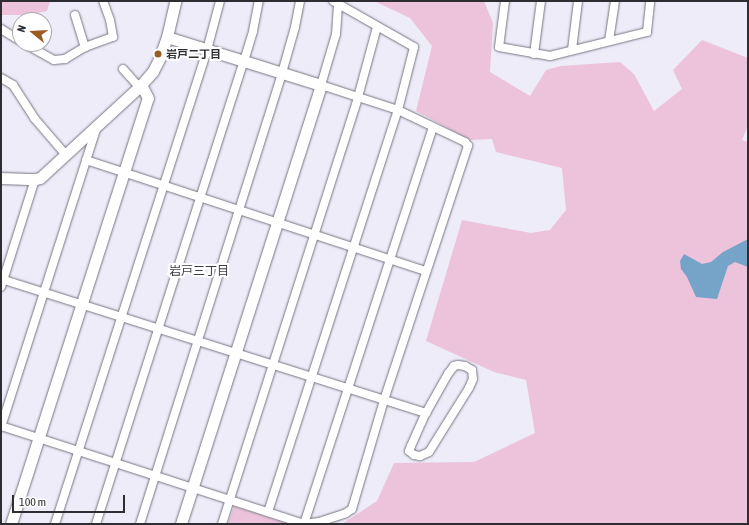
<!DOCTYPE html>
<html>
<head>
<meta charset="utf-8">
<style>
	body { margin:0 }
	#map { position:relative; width:749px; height:525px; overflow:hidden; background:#eeecf9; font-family:"Asap Condensed","Noto Sans JP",sans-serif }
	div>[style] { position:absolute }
	.green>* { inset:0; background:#ecc3da }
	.water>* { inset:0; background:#76a3c8 }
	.roads { filter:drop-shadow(0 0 1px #777580) drop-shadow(0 0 1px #777580) }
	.minor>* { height:8px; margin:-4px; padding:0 4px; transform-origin:4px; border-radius:4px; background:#fff }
	.tertiary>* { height:11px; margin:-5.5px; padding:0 5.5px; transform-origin:5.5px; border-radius:5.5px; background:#fff }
	.dots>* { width:11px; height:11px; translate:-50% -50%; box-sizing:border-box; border:2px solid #fff; border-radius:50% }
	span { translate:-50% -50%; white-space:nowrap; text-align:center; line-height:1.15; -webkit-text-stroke:4px #fff; paint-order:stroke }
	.poi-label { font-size:11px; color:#2e2d32; font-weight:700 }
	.left { translate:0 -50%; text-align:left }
	.neighbourhood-label { font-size:12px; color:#3e3d47 }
	.frame { position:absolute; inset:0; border:2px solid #2e2d32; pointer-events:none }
	.north { position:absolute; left:12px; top:12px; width:40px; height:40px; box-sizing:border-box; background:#fff; border:1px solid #ababad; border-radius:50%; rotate:288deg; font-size:11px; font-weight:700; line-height:16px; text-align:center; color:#2e2d32 }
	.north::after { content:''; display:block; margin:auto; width:14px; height:18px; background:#9b5c23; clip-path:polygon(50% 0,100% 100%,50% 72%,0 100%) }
	.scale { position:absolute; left:12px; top:495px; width:113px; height:18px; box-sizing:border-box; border:2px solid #2e2d32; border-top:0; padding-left:5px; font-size:12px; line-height:14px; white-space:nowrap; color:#2e2d32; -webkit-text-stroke:3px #fff; paint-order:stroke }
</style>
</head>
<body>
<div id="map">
	<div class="green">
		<i style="clip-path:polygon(1px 1px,50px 1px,47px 11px,29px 15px,1px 15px)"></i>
		<i style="clip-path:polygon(374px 1px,484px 1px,493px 23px,490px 72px,530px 96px,546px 70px,561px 66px,620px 62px,634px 74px,654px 111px,682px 89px,673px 70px,702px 40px,748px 58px,748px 126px,742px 140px,748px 142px,748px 524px,342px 524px,377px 501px,394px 463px,474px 462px,535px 433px,526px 380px,494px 372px,426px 341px,462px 220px,531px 233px,550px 230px,566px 210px,562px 168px,496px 152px,492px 139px,470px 140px,416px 111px,432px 46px,410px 18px)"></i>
		<i style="clip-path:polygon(234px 506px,289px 524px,228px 524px)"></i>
	</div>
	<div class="water">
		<i style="clip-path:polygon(748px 239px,748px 267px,735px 262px,728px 266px,717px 299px,696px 297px,687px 277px,681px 269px,680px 261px,684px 254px,702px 264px,711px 262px,723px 252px)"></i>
	</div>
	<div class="roads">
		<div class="minor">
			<i style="left:505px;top:1px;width:46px;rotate:97.4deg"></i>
			<i style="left:499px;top:47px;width:52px;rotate:10deg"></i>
			<i style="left:550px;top:56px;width:100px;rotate:-13.9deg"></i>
			<i style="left:647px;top:32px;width:31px;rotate:-84deg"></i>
			<i style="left:75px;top:15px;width:34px;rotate:73deg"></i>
			<i style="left:1px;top:29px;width:22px;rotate:32deg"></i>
			<i style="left:609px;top:41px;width:40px;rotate:-81.5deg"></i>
			<i style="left:25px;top:44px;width:33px;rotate:29deg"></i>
			<i style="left:54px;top:60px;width:11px;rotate:-5deg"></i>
			<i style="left:65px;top:59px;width:23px;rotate:-31deg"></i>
			<i style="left:85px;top:47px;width:30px;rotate:-20deg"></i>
			<i style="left:113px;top:37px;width:17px;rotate:-100deg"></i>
			<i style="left:110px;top:20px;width:20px;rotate:-110deg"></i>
			<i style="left:572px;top:50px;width:49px;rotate:-83deg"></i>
			<i style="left:534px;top:54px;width:53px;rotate:-82.5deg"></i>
			<i style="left:123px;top:69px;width:24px;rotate:48deg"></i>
			<i style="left:1px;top:78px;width:14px;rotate:30deg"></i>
			<i style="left:13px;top:85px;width:40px;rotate:57.1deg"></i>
			<i style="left:35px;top:119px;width:48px;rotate:49.3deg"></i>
			<i style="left:86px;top:160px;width:358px;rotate:18.1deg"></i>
			<i style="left:1px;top:279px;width:446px;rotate:17.5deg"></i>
			<i style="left:1px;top:287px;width:113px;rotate:-72.5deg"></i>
			<i style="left:458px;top:365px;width:7px;rotate:8deg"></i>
			<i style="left:465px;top:366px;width:8px;rotate:30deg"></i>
			<i style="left:472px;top:370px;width:9px;rotate:84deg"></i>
			<i style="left:473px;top:379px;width:10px;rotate:114deg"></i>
			<i style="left:469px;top:388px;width:75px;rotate:122deg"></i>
			<i style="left:429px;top:452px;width:10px;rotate:156deg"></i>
			<i style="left:420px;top:456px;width:6px;rotate:-171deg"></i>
			<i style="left:414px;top:455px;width:6px;rotate:-141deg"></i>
			<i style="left:409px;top:451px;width:5px;rotate:-68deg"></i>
			<i style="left:411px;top:446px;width:36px;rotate:-66deg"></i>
			<i style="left:426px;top:413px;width:45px;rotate:-60.6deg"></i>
			<i style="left:448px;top:374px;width:10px;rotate:-53deg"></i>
			<i style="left:454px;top:366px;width:4px;rotate:-14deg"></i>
			<i style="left:1px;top:426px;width:318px;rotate:17.9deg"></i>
			<i style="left:1px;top:427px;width:316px;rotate:-72.3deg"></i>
			<i style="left:268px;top:512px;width:422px;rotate:-72.1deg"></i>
			<i style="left:398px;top:110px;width:65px;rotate:-75.7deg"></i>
			<i style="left:414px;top:47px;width:93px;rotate:-150.4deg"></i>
			<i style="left:55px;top:524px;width:498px;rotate:-72.2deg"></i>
			<i style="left:207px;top:50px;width:51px;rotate:-75.1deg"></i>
			<i style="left:96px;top:524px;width:486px;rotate:-72.3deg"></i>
			<i style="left:244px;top:61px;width:31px;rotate:-73deg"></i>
			<i style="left:253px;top:31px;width:31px;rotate:-79deg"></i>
			<i style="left:140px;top:524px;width:473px;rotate:-72.5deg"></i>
			<i style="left:282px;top:73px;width:48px;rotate:-74.2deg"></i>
			<i style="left:295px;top:27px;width:26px;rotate:-79deg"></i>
			<i style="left:222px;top:524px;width:448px;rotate:-72.3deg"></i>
			<i style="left:358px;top:97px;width:73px;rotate:-74.8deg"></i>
			<i style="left:304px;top:524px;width:15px;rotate:-8deg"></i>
			<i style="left:319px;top:522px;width:28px;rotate:-18deg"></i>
			<i style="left:346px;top:513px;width:7px;rotate:-34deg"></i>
			<i style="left:352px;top:509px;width:114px;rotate:-73.6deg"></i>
			<i style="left:384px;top:400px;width:268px;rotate:-71.7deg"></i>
			<i style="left:468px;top:146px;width:5px;rotate:-127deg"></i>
			<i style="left:465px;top:142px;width:74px;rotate:-154.5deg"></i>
			<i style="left:398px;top:110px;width:81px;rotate:-162deg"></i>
			<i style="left:321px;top:85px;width:53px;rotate:-73.6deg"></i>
			<i style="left:336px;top:34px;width:30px;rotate:-86deg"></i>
			<i style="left:304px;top:524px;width:417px;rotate:-72deg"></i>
		</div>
		<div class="tertiary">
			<i style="left:167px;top:37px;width:161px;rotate:17.3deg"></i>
			<i style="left:321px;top:85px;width:461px;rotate:107.7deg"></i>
			<i style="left:1px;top:178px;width:34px;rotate:2deg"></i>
			<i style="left:35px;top:179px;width:5px;rotate:-11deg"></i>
			<i style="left:40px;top:178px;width:137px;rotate:-42.6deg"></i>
			<i style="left:141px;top:85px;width:18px;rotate:-49deg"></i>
			<i style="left:153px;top:71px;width:16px;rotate:-63deg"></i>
			<i style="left:160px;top:57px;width:21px;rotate:-71deg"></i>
			<i style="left:167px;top:37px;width:37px;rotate:-77deg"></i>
			<i style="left:11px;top:524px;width:447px;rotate:-72.2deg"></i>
			<i style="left:148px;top:98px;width:15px;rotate:-118deg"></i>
		</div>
	</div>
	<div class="dots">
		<i style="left:158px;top:54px;background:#9b5c23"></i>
	</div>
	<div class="poi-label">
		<span class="left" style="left:166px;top:54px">岩戸二丁目</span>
	</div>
	<div class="neighbourhood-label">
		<span style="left:199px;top:272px">岩戸三丁目</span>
	</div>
	<div class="frame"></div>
	<div class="north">N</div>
	<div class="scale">100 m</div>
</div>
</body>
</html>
